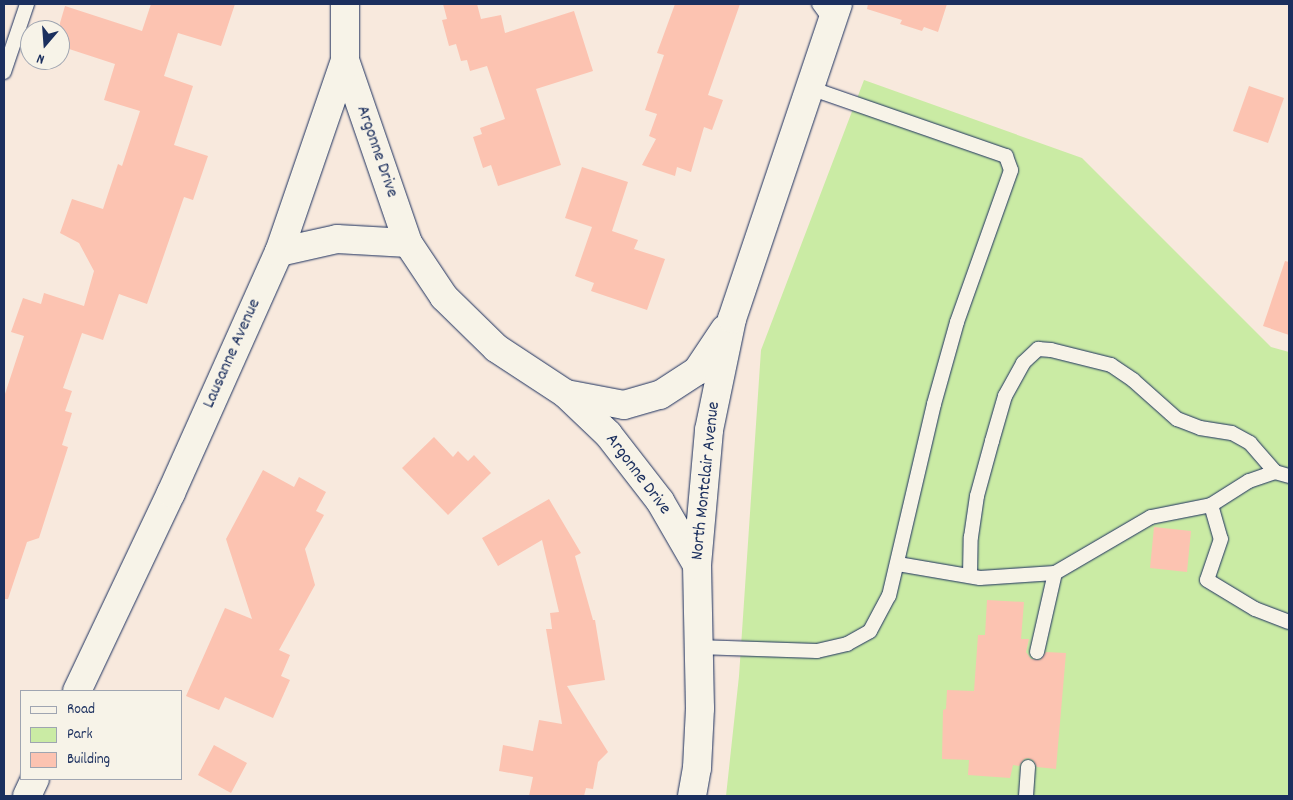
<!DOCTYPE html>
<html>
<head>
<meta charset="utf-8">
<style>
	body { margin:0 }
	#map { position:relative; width:1293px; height:800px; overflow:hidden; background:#f8e9dd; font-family:Dekko,sans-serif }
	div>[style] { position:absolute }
	.green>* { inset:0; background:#caeba4 }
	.building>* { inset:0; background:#fcc3b1 }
	.roads { filter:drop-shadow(0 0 1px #1b2f5e) drop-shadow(0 0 1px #1b2f5e) }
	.lane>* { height:14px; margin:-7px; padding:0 7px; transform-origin:7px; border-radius:7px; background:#f7f3e8 }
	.street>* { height:28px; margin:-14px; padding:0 14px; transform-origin:14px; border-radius:14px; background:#f7f3e8 }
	span { translate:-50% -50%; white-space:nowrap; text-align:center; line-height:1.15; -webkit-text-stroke:4px #f7f3e8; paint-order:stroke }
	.street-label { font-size:18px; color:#1b2f5e }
	.frame { position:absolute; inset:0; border:5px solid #1b2f5e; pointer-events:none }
	.legend { position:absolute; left:20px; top:690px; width:162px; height:90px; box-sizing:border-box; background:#f7f3e8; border:1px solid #9fa5b1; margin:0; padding:6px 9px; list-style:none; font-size:15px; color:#1b2f5e }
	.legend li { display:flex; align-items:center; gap:10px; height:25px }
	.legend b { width:25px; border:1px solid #9fa5b1 }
	.north { position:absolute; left:20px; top:20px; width:50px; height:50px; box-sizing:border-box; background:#f7f3e8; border:1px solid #9fa5b1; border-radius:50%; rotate:198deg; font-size:14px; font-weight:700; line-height:20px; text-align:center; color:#1b2f5e }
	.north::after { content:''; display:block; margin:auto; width:18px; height:22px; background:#1b2f5e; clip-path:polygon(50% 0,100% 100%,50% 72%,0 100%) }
</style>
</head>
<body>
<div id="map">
	<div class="green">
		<i style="clip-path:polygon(864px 80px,1082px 158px,1271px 347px,1289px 352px,1289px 796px,726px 796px,739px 676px,761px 350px)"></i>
	</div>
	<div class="building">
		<i style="clip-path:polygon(151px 4px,235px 4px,221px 46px,178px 33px,164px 76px,193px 86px,174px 145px,208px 156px,193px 200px,184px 197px,147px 304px,119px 294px,103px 340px,82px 333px,63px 388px,72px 391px,65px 411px,72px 413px,62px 445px,68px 447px,39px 538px,27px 542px,8px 599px,4px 599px,4px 397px,24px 336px,11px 332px,23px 298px,41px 304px,44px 293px,84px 306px,94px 271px,79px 243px,60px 233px,72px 199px,103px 209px,118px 164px,122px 166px,140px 111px,104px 100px,115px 64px,60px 46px,60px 23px,65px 6px,142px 31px)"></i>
		<i style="clip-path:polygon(443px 4px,477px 4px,481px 19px,501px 15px,505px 33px,574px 11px,593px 71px,536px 89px,561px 165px,498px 186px,491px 165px,483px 168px,473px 137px,482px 134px,480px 128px,505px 119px,487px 66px,470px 71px,467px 60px,461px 61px,456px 44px,449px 46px,442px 20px,447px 19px)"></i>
		<i style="clip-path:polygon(675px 4px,740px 4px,708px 95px,723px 100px,712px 130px,704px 127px,691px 172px,677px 167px,675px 176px,642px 165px,656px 139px,649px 136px,657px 114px,645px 110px,664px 55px,657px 53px)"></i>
		<i style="clip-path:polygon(868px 4px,947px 4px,938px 32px,924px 27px,922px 31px,900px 24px,902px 20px,867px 9px)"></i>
		<i style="clip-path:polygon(1249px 86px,1284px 98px,1268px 143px,1233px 131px)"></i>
		<i style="clip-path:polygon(582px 167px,628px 182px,612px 231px,638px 240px,634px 249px,665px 259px,647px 310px,591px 291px,594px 283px,575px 276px,592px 227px,565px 218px)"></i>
		<i style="clip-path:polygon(1285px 261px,1289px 262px,1289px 335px,1263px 326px)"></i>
		<i style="clip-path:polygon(434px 437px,453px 457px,458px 451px,468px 461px,474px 455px,491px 473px,448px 515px,402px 468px)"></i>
		<i style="clip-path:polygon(263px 470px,294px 487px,299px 477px,326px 492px,316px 511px,324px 515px,305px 549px,315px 585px,279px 650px,290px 655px,281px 676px,290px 680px,273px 718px,225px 697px,219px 710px,186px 696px,225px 608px,252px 619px,226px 539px)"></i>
		<i style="clip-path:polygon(549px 499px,581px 553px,575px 556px,593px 620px,595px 620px,605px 680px,567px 686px,608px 752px,598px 762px,593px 789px,586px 788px,584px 796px,529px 796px,533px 777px,499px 771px,503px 745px,533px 751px,539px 720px,562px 724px,546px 629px,552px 629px,550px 613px,559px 612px,542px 540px,498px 566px,482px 538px)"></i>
		<i style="clip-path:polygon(1154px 527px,1191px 531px,1187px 572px,1150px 568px)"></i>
		<i style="clip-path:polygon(987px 600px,1024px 602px,1021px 639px,1029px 639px,1026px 652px,1031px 659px,1040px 660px,1046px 652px,1066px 653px,1056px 769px,1037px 767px,1033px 760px,1028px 758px,1024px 759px,1019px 766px,1013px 765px,1010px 778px,968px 775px,969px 760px,942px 759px,943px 710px,946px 709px,947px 690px,974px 691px,978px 635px,985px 635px)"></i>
		<i style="clip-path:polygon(214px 745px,247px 763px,231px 793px,198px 775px)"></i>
	</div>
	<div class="roads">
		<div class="lane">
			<i style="left:819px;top:4px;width:22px;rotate:54deg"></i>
			<i style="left:4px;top:72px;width:72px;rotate:-71.3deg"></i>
			<i style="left:1211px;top:505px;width:45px;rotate:-32.3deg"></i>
			<i style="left:1249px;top:481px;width:28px;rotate:-19deg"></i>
			<i style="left:1275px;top:472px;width:15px;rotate:16deg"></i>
			<i style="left:898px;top:564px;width:83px;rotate:9.7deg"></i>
			<i style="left:980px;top:578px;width:75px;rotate:-3.8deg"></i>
			<i style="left:1055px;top:573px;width:111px;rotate:-30.3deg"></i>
			<i style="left:1151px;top:517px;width:61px;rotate:-11.3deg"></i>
			<i style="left:1211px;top:505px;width:35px;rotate:74deg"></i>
			<i style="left:1221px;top:539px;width:43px;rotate:108.9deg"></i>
			<i style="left:1207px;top:580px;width:56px;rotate:31.1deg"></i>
			<i style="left:1255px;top:609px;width:36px;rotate:21deg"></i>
			<i style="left:970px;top:576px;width:39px;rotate:-89deg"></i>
			<i style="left:971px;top:537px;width:41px;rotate:-81.7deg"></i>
			<i style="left:977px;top:496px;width:57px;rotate:-74.7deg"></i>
			<i style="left:992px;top:441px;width:47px;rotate:-73.9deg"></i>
			<i style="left:1005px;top:396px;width:38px;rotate:-61deg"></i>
			<i style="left:1023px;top:363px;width:21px;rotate:-43deg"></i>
			<i style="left:1038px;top:349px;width:13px;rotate:4deg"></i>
			<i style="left:1051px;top:350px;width:62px;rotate:14deg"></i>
			<i style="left:1111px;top:365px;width:27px;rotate:34deg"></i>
			<i style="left:1133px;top:380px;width:59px;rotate:41.6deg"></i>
			<i style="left:1177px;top:419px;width:25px;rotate:21deg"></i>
			<i style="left:1200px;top:428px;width:32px;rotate:9deg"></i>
			<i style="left:1232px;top:433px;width:21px;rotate:29deg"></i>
			<i style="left:1250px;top:443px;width:38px;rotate:49deg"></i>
			<i style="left:697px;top:647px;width:120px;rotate:1.9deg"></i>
			<i style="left:817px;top:651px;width:31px;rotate:-13deg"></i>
			<i style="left:847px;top:644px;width:26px;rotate:-29deg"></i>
			<i style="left:870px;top:631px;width:40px;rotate:-62deg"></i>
			<i style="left:889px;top:596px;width:197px;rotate:-76.8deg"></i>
			<i style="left:934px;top:404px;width:85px;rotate:-74.3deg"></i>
			<i style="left:957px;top:322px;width:161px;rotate:-70.4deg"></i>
			<i style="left:1011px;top:170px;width:15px;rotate:-110deg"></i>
			<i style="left:1006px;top:156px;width:207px;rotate:-160.9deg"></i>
			<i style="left:1037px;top:652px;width:81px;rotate:-77.2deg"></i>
			<i style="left:1026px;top:796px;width:29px;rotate:-86deg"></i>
		</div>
		<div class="street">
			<i style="left:345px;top:60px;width:194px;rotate:71deg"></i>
			<i style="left:408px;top:243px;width:65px;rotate:56.3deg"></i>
			<i style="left:444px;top:297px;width:73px;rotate:44.4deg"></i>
			<i style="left:496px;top:348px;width:84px;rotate:33.3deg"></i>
			<i style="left:566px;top:394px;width:59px;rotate:10.7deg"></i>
			<i style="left:624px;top:405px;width:37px;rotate:-16deg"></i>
			<i style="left:660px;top:395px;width:44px;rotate:-33deg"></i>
			<i style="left:697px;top:371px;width:50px;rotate:-56.3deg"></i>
			<i style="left:279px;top:252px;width:59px;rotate:-12.6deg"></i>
			<i style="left:337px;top:239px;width:71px;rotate:3.2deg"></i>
			<i style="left:566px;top:394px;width:58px;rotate:43.6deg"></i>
			<i style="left:608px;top:434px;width:85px;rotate:52.2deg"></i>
			<i style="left:660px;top:501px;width:74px;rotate:60deg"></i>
			<i style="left:77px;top:691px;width:219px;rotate:-64.6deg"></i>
			<i style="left:171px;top:493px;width:264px;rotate:-65.9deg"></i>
			<i style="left:279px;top:252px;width:203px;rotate:-71deg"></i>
			<i style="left:345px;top:60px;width:56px;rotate:-90deg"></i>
			<i style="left:27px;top:796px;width:19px;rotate:-65deg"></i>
			<i style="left:692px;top:796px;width:28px;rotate:-80deg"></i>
			<i style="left:697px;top:768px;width:60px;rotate:-87.1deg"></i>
			<i style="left:700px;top:708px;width:143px;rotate:-91.2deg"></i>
			<i style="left:697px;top:565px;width:136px;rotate:-84.9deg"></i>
			<i style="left:709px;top:430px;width:113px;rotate:-78.3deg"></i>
			<i style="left:732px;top:319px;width:332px;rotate:-71.4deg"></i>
		</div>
	</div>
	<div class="street-label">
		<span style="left:376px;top:152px;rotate:71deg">Argonne Drive</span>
		<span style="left:233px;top:354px;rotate:-66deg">Lausanne Avenue</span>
		<span style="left:637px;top:475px;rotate:53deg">Argonne Drive</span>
		<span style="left:707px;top:481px;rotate:-84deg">North Montclair Avenue</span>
	</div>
	<div class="frame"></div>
	<ul class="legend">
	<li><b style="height:6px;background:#f7f3e8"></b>Road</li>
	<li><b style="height:14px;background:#caeba4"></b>Park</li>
	<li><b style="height:14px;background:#fcc3b1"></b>Building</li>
	</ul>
	<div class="north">N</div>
</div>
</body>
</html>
